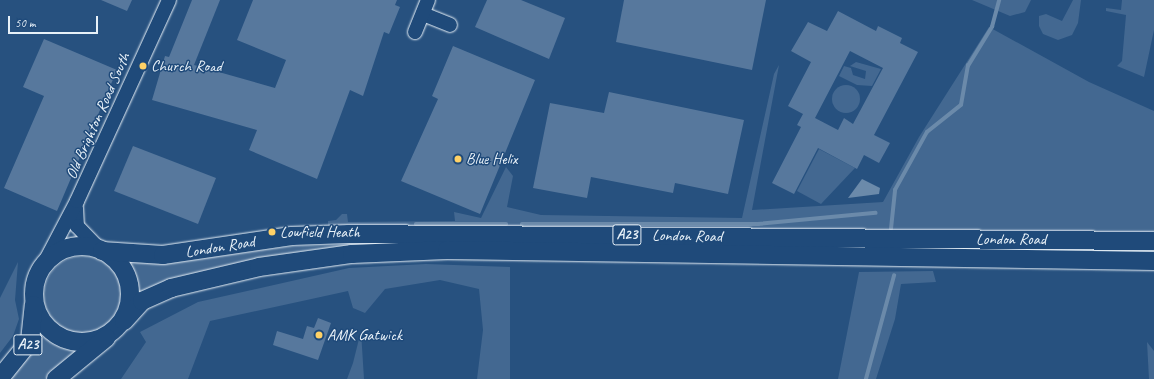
<!DOCTYPE html>
<html>
<head>
<meta charset="utf-8">
<style>
	body { margin:0 }
	#map { position:relative; width:1154px; height:379px; overflow:hidden; background:#27517f; font-family:Caveat,sans-serif }
	div>[style] { position:absolute }
	.green>* { inset:0; background:#436891 }
	.round { border-radius:50% }
	.water>* { inset:0; background:#6b8aaa }
	.stream>* { height:3.5px; margin:-1.75px; padding:0 1.75px; transform-origin:1.75px; border-radius:1.75px; background:#6b8aaa }
	.building>* { inset:0; background:#57789d }
	.roads { filter:drop-shadow(0 0 1px #e8f1f8) drop-shadow(0 0 1px #e8f1f8) }
	.minor>* { height:14px; margin:-7px; padding:0 7px; transform-origin:7px; border-radius:7px; background:#1f4a7a }
	.major>* { height:18px; margin:-9px; padding:0 9px; transform-origin:9px; border-radius:9px; background:#1f4a7a }
	.major>.ring { margin:-9px; padding:0; box-sizing:content-box; background:none; border:18px solid #1f4a7a; border-radius:50% }
	.dots>* { width:11px; height:11px; translate:-50% -50%; box-sizing:border-box; border:2px solid #1f4a7a; border-radius:50% }
	span { translate:-50% -50%; white-space:nowrap; text-align:center; line-height:1.15; -webkit-text-stroke:3px #1f4a7a; paint-order:stroke }
	.shield-label span { padding:1px 3px; background:#1f4a7a; border:1px solid; border-radius:3px; -webkit-text-stroke-width:0 }
	.shield-label { font-size:15px; color:#e8f1f8; font-weight:700 }
	.poi-label { font-size:16px; color:#e8f1f8 }
	.left { translate:0 -50%; text-align:left }
	.street-label { font-size:16px; color:#e8f1f8 }
	.scale { position:absolute; left:8px; top:16px; width:90px; height:18px; box-sizing:border-box; border:2px solid #e8f1f8; border-top:0; padding-left:5px; font-size:12px; line-height:14px; white-space:nowrap; color:#e8f1f8; -webkit-text-stroke:3px #1f4a7a; paint-order:stroke }
</style>
</head>
<body>
<div id="map">
	<div class="green">
		<i style="clip-path:polygon(972px 0,1031px 0,1025px 12px,1010px 16px)"></i>
		<i style="clip-path:polygon(1073px 0,1081px 0,1078px 23px,1072px 35px,1058px 40px,1043px 34px,1039px 26px,1039px 16px,1046px 14px,1062px 21px)"></i>
		<i style="clip-path:polygon(1122px 0,1154px 0,1154px 30px,1144px 77px,1117px 66px,1122px 61px,1126px 15px,1106px 11px,1106px 8px,1121px 10px)"></i>
		<i style="clip-path:polygon(989px 27px,1089px 82px,1154px 111px,1154px 234px,328px 230px,328px 221px,336px 220px,342px 214px,347px 214px,348px 222px,455px 221px,454px 212px,481px 218px,506px 167px,513px 176px,507px 207px,541px 215px,742px 218px,774px 74px,779px 65px,752px 210px,883px 202px,919px 137px)"></i>
		<i style="clip-path:polygon(856px 62px,881px 69px,872px 86px,857px 85px,839px 76px,844px 66px,851px 68px,853px 75px,865px 79px,866px 71px,850px 66px)"></i>
		<i class="round" style="left:832px;top:85px;width:28px;height:28px"></i>
		<i style="clip-path:polygon(819px 149px,855px 168px,821px 204px,797px 191px)"></i>
		<i style="clip-path:polygon(391px 244px,140px 293px,129px 264px,130px 261px,184px 261px,293px 246px)"></i>
		<i class="round" style="left:44px;top:256px;width:78px;height:78px"></i>
		<i style="clip-path:polygon(18px 262px,15px 300px,19px 319px,13px 336px,0 353px,0 298px)"></i>
		<i style="clip-path:polygon(426px 264px,510px 267px,510px 379px,477px 379px,483px 330px,479px 289px,440px 280px,385px 289px,365px 313px,353px 308px,348px 291px,210px 321px,188px 379px,121px 379px,146px 342px,140px 332px,198px 302px,349px 268px)"></i>
		<i style="clip-path:polygon(933px 271px,936px 282px,901px 284px,895px 319px,876px 379px,838px 379px,859px 272px)"></i>
		<i style="clip-path:polygon(361px 331px,364px 379px,347px 379px,353px 363px)"></i>
		<i style="clip-path:polygon(39px 335px,73px 352px,72px 358px,45px 379px,7px 379px)"></i>
		<i style="clip-path:polygon(1147px 342px,1154px 351px,1154px 379px,1149px 379px)"></i>
	</div>
	<div class="water">
		<i style="clip-path:polygon(862px 179px,880px 188px,879px 194px,848px 198px)"></i>
	</div>
	<div class="stream">
		<i style="left:416px;top:224px;width:90px"></i>
		<i style="left:522px;top:224px;width:236px"></i>
		<i style="left:758px;top:224px;width:118px;rotate:-5.4deg"></i>
		<i style="left:891px;top:229px;width:39px;rotate:-84deg"></i>
		<i style="left:895px;top:190px;width:66px;rotate:-61.1deg"></i>
		<i style="left:927px;top:132px;width:43px;rotate:-38.5deg"></i>
		<i style="left:961px;top:105px;width:40px;rotate:-80deg"></i>
		<i style="left:968px;top:66px;width:46px;rotate:-58.4deg"></i>
		<i style="left:992px;top:27px;width:28px;rotate:-75deg"></i>
		<i style="left:866px;top:379px;width:107px;rotate:-74.8deg"></i>
	</div>
	<div class="building">
		<i style="clip-path:polygon(101px 0,132px 0,127px 11px)"></i>
		<i style="clip-path:polygon(192px 0,220px 0,194px 65px,275px 88px,286px 60px,237px 40px,253px 0,397px 0,395px 5px,400px 7px,389px 34px,384px 32px,363px 96px,350px 90px,317px 179px,249px 150px,257px 130px,152px 100px,165px 56px,169px 57px)"></i>
		<i style="clip-path:polygon(487px 0,521px 0,565px 18px,549px 59px,475px 27px)"></i>
		<i style="clip-path:polygon(624px 0,766px 0,752px 70px,616px 42px)"></i>
		<i style="clip-path:polygon(evenodd,838px 11px,876px 31px,878px 26px,902px 38px,900px 43px,918px 52px,874px 135px,890px 143px,879px 163px,864px 155px,857px 169px,818px 148px,794px 194px,772px 183px,801px 127px,797px 125px,803px 114px,788px 106px,811px 62px,791px 51px,808px 22px,827px 31px,838px 11px,850px 51px,883px 68px,853px 124px,844px 118px,838px 130px,815px 118px,850px 51px)"></i>
		<i style="clip-path:polygon(44px 39px,117px 70px,57px 211px,4px 188px,44px 96px,23px 87px)"></i>
		<i style="clip-path:polygon(453px 46px,535px 80px,480px 214px,401px 181px,438px 99px,432px 96px)"></i>
		<i style="clip-path:polygon(609px 92px,744px 120px,728px 194px,675px 183px,673px 193px,591px 177px,587px 198px,533px 188px,550px 103px,604px 113px)"></i>
		<i style="clip-path:polygon(133px 146px,216px 178px,198px 224px,114px 191px)"></i>
		<i style="clip-path:polygon(318px 318px,331px 323px,318px 360px,273px 345px,277px 331px,303px 339px,307px 326px,314px 328px)"></i>
	</div>
	<div class="roads">
		<div class="minor">
			<i style="left:423px;top:14px;width:29px;rotate:22deg"></i>
			<i style="left:415px;top:32px;width:35px;rotate:-68deg"></i>
			<i style="left:76px;top:208px;width:18px;rotate:87deg"></i>
			<i style="left:77px;top:226px;width:32px;rotate:46deg"></i>
			<i style="left:45px;top:262px;width:69px;rotate:-62.3deg"></i>
			<i style="left:77px;top:201px;width:221px;rotate:-65.4deg"></i>
		</div>
		<div class="major">
			<i class="ring" style="left:34px;top:246px;width:78px;height:78px"></i>
			<i style="left:102px;top:251px;width:61px;rotate:3.8deg"></i>
			<i style="left:163px;top:255px;width:130px;rotate:-8.4deg"></i>
			<i style="left:292px;top:236px;width:57px;rotate:-2deg"></i>
			<i style="left:349px;top:234px;width:805px;rotate:0.5deg"></i>
			<i style="left:124px;top:321px;width:27px;rotate:-48deg"></i>
			<i style="left:142px;top:301px;width:32px;rotate:-24deg"></i>
			<i style="left:171px;top:288px;width:90px;rotate:-13.4deg"></i>
			<i style="left:259px;top:267px;width:94px;rotate:-8deg"></i>
			<i style="left:352px;top:254px;width:95px;rotate:-2.4deg"></i>
			<i style="left:447px;top:250px;width:707px;rotate:0.89deg"></i>
			<i style="left:0;top:378px;width:48px;rotate:-51deg"></i>
			<i style="left:30px;top:341px;width:36px;rotate:-84deg"></i>
			<i style="left:56px;top:379px;width:65px;rotate:-39.4deg"></i>
		</div>
	</div>
	<div class="dots">
		<i style="left:143px;top:66px;background:#ffd166"></i>
		<i style="left:458px;top:159px;background:#ffd166"></i>
		<i style="left:272px;top:232px;background:#ffd166"></i>
		<i style="left:319px;top:335px;background:#ffd166"></i>
	</div>
	<div class="shield-label">
		<span style="left:627px;top:235px">A23</span>
		<span style="left:28px;top:345px">A23</span>
	</div>
	<div class="poi-label">
		<span class="left" style="left:151px;top:66px">Church Road</span>
		<span class="left" style="left:466px;top:159px">Blue Helix</span>
		<span class="left" style="left:280px;top:232px">Lowfield Heath</span>
		<span class="left" style="left:327px;top:335px">AMK Gatwick</span>
	</div>
	<div class="street-label">
		<span style="left:98px;top:116px;rotate:-66deg">Old Brighton Road South</span>
		<span style="left:687px;top:236px;rotate:1deg">London Road</span>
		<span style="left:1011px;top:239px">London Road</span>
		<span style="left:220px;top:247px;rotate:-9deg">London Road</span>
	</div>
	<div class="scale">50 m</div>
</div>
</body>
</html>
